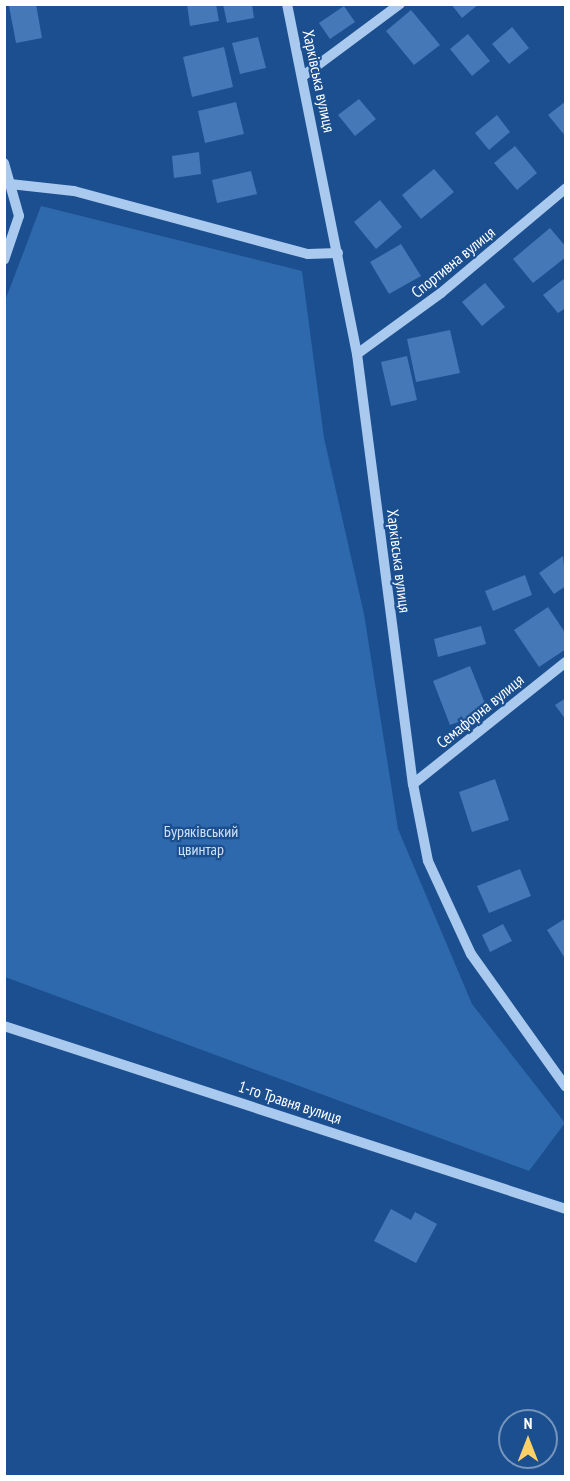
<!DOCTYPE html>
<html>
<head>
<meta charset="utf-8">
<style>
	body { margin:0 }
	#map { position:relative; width:570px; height:1481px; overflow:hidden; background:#1b4f8f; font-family:"PT Sans Narrow",sans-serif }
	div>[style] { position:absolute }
	.green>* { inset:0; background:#2e69ad }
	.building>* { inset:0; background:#4478b7 }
	.minor>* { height:10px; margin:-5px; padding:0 5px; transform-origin:5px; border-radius:5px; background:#a9c9ee }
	span { translate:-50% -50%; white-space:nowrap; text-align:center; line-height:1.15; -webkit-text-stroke:4.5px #1b4f8f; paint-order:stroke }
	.street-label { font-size:16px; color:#fff }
	.park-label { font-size:16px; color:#cfe3fa }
	.frame { position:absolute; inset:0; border:6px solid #fff; pointer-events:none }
	.north { position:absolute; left:498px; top:1409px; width:60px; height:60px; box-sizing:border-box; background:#1b4f8f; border:2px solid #7695bc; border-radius:50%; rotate:0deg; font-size:16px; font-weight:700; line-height:24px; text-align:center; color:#fff }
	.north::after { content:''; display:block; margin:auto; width:21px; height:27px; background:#ffd166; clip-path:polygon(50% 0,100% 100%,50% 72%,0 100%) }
</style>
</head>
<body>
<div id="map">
	<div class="green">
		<i style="clip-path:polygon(41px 206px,302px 271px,324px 438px,364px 614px,398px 829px,472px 1004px,565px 1123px,529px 1171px,5px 977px,5px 301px)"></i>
	</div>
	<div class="building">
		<i style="clip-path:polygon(36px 4px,42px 38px,16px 43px,9px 6px)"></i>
		<i style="clip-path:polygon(187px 4px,216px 4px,219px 21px,190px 26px)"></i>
		<i style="clip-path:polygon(223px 4px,252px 4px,254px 18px,227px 23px)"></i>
		<i style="clip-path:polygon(451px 4px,479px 4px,462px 18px)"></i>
		<i style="clip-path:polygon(344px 6px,355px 22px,330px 39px,319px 23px)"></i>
		<i style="clip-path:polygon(411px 10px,440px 45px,414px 65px,386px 31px)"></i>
		<i style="clip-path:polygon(512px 27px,529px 48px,509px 64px,492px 44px)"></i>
		<i style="clip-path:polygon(468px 34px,490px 61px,472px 76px,450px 49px)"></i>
		<i style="clip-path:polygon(258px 37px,266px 68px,240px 74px,232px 43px)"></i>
		<i style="clip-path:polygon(224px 47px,233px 87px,192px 97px,183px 57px)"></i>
		<i style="clip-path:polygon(359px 99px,376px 119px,355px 136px,338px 115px)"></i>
		<i style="clip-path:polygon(566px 101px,566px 137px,548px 115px)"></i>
		<i style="clip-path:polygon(236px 102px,244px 134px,205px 143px,198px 111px)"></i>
		<i style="clip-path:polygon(497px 115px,510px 132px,489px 150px,475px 133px)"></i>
		<i style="clip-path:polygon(515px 146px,537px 173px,517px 190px,494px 163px)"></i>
		<i style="clip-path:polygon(199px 152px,201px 174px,174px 178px,172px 156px)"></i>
		<i style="clip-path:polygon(434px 169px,454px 192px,421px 219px,402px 195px)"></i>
		<i style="clip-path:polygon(251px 171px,257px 194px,217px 203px,212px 180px)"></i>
		<i style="clip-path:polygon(380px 200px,402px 227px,376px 249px,354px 222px)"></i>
		<i style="clip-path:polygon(550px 228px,566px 247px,566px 257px,533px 283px,513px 259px)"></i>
		<i style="clip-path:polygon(401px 244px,421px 276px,389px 294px,370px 262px)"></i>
		<i style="clip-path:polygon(565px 278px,566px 308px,558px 313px,543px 295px)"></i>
		<i style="clip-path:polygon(485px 283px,505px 307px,482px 326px,462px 302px)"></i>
		<i style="clip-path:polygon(450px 330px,460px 373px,416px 382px,407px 339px)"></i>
		<i style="clip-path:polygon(407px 356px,417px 400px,391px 406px,381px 362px)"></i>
		<i style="clip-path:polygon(563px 556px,566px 586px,554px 594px,539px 573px)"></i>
		<i style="clip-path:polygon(525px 575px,532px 595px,493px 611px,485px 591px)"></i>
		<i style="clip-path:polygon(548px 607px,566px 634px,566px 649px,539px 667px,514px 630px)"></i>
		<i style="clip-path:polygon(481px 626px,486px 644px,438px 657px,434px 639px)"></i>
		<i style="clip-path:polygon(470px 666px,488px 711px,450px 725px,433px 681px)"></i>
		<i style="clip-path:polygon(566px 698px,566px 720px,555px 705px)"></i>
		<i style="clip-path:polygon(495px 779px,509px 820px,472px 832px,459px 792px)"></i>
		<i style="clip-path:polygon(520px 869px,531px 896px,489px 913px,477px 886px)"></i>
		<i style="clip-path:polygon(566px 918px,566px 960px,547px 930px)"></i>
		<i style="clip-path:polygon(503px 924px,512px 941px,490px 952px,482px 935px)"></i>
		<i style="clip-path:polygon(391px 1209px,411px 1220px,415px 1212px,437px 1224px,416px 1263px,374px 1241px)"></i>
	</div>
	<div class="minor">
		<i style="left:287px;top:4px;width:357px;rotate:78.7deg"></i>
		<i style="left:357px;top:354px;width:434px;rotate:82.6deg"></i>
		<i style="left:413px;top:784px;width:78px;rotate:79deg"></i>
		<i style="left:428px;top:861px;width:102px;rotate:65.2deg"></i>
		<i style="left:471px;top:954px;width:163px;rotate:54.5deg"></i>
		<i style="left:303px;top:76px;width:121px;rotate:-36.6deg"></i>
		<i style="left:4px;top:163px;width:55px;rotate:74.2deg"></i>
		<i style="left:19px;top:216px;width:46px;rotate:108.8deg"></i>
		<i style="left:10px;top:184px;width:64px;rotate:6.2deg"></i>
		<i style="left:74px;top:191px;width:242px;rotate:15.1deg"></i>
		<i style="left:308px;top:254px;width:30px;rotate:-2deg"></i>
		<i style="left:357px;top:354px;width:104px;rotate:-36deg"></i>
		<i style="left:441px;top:293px;width:163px;rotate:-40deg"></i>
		<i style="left:413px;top:784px;width:196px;rotate:-38.6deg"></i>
		<i style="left:4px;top:1026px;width:591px;rotate:18.04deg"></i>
	</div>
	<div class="street-label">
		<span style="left:319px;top:81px;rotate:78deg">Харківська вулиця</span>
		<span style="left:453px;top:262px;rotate:-39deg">Спортивна вулиця</span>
		<span style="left:399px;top:561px;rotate:83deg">Харківська вулиця</span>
		<span style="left:480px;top:711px;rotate:-39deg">Семафорна вулиця</span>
		<span style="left:290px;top:1102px;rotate:18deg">1-го Травня вулиця</span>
	</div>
	<div class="park-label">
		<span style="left:201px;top:840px">Буряківський<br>цвинтар</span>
	</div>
	<div class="frame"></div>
	<div class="north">N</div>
</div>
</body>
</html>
